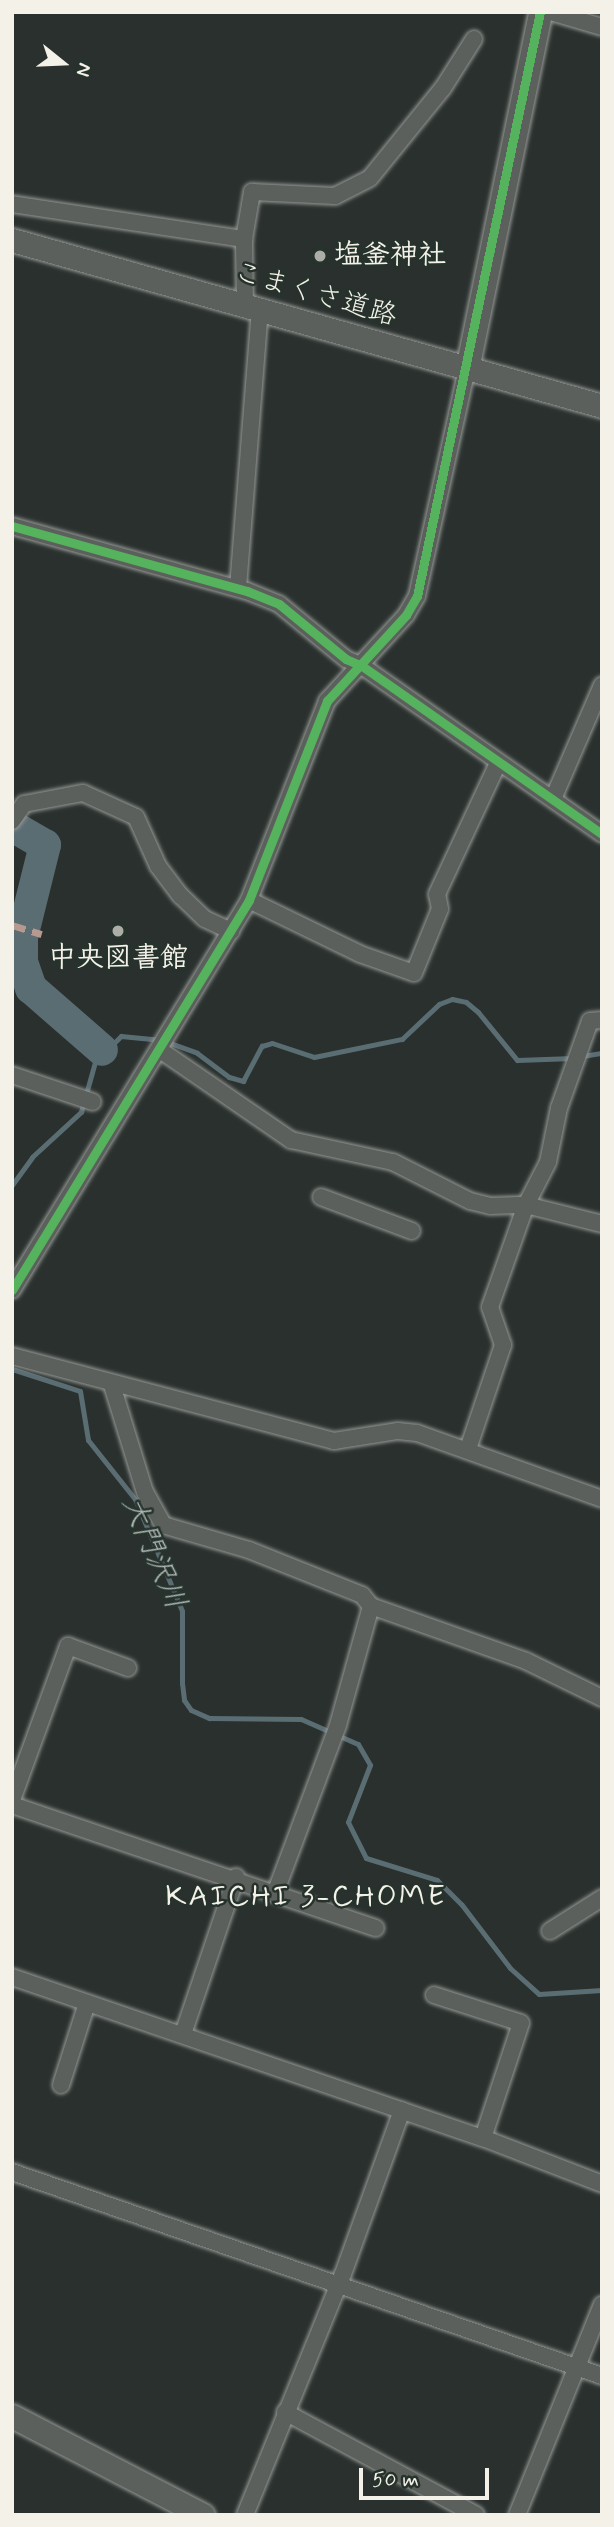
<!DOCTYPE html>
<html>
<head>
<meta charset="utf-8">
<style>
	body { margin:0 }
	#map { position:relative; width:614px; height:2527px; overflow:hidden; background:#29302d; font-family:Mynerve,"Klee One",sans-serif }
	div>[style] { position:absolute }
	.stream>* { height:5px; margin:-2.5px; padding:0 2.5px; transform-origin:2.5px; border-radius:2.5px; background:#5a6d73 }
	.river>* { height:32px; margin:-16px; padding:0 16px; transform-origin:16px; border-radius:16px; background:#5a6d73 }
	.roads { filter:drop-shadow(0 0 2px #969996) drop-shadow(0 0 2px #969996) }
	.street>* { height:16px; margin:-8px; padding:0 8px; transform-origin:8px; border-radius:8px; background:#5c605c }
	.secondary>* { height:23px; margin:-11.5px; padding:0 11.5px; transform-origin:11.5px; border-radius:11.5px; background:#5c605c }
	.quiet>* { height:7px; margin-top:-3.5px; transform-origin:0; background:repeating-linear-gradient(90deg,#b69a8f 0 14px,transparent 0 21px) }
	.cycleway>* { height:9px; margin:-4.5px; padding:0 4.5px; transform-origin:4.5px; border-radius:4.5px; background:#56b35d }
	.dots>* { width:19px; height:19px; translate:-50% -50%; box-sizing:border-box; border:4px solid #26332d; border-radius:50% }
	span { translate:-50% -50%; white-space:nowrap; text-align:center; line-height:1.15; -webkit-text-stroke:5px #26332d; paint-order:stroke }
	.poi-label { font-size:28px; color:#f4f1e8; font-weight:700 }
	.left { translate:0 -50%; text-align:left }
	.street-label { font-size:28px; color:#f4f1e8 }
	.water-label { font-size:30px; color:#b1b8b6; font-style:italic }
	.neighbourhood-label { font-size:30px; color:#f4f1e8; letter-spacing:2px }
	.frame { position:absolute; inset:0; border:14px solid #f4f1e8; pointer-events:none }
	.north { position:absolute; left:28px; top:28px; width:70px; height:70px; -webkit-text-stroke:5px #26332d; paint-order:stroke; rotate:108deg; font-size:19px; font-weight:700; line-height:28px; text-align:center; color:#f4f1e8 }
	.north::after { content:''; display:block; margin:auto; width:24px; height:32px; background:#f4f1e8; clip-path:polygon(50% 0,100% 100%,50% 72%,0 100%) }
	.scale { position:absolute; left:359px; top:2468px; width:130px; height:32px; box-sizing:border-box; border:4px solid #f4f1e8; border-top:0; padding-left:9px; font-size:21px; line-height:24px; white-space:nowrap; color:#f4f1e8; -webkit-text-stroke:5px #26332d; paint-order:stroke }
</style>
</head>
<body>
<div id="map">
	<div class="stream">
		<i style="left:582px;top:1056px;width:20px;rotate:-9deg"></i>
		<i style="left:12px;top:1185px;width:34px;rotate:-54deg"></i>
		<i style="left:32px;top:1157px;width:67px;rotate:-42.6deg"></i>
		<i style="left:81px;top:1112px;width:52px;rotate:-74.4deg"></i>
		<i style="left:95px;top:1062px;width:37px;rotate:-45deg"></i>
		<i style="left:121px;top:1036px;width:41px;rotate:5.6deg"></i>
		<i style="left:162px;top:1040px;width:37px;rotate:20deg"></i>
		<i style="left:197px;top:1053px;width:40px;rotate:37deg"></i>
		<i style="left:229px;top:1077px;width:15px;rotate:16deg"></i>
		<i style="left:243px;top:1081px;width:40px;rotate:-62deg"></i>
		<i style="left:262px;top:1046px;width:10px;rotate:-17deg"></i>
		<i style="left:272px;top:1043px;width:44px;rotate:18.4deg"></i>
		<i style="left:314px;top:1057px;width:90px;rotate:-11.6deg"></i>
		<i style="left:402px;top:1039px;width:51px;rotate:-43.4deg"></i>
		<i style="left:439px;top:1004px;width:14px;rotate:-21deg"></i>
		<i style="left:452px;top:999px;width:14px;rotate:12deg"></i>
		<i style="left:466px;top:1002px;width:16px;rotate:40deg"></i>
		<i style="left:478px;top:1012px;width:62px;rotate:50.9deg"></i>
		<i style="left:517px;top:1060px;width:56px;rotate:-2deg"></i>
		<i style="left:12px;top:1369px;width:71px;rotate:17.9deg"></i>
		<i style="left:80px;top:1391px;width:50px;rotate:80.7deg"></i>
		<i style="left:88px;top:1440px;width:75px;rotate:51.5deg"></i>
		<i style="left:135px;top:1499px;width:121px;rotate:67.2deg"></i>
		<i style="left:182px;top:1611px;width:72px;rotate:90deg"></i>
		<i style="left:182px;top:1683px;width:17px;rotate:83deg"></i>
		<i style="left:184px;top:1700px;width:12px;rotate:55deg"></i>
		<i style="left:191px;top:1710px;width:20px;rotate:24deg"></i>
		<i style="left:209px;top:1718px;width:92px;rotate:0.6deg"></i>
		<i style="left:301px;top:1719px;width:62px;rotate:23.7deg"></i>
		<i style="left:358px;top:1744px;width:24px;rotate:60deg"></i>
		<i style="left:370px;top:1765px;width:61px;rotate:111.1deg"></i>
		<i style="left:348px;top:1822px;width:40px;rotate:63.4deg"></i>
		<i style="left:366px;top:1858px;width:74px;rotate:17.2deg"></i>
		<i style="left:437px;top:1880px;width:35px;rotate:45deg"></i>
		<i style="left:462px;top:1905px;width:79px;rotate:52.7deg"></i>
		<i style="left:510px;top:1968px;width:39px;rotate:42deg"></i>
		<i style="left:539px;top:1994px;width:63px;rotate:-3.6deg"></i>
	</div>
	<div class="river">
		<i style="left:12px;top:826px;width:38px;rotate:30deg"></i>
		<i style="left:45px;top:845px;width:95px;rotate:104deg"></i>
		<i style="left:22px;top:937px;width:25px;rotate:90deg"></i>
		<i style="left:22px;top:962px;width:28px;rotate:71deg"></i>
		<i style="left:31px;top:988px;width:94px;rotate:41.1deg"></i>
	</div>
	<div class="roads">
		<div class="street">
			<i style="left:551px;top:12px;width:53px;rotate:16.4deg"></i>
			<i style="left:12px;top:204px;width:235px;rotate:8.6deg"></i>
			<i style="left:245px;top:306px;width:67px;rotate:-90.9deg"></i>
			<i style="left:244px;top:239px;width:48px;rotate:-80.3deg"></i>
			<i style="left:252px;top:192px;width:83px;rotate:2.8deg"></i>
			<i style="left:335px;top:196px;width:39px;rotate:-27deg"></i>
			<i style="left:370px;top:178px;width:116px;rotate:-51deg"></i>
			<i style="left:443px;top:88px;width:58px;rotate:-57.7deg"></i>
			<i style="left:12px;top:526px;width:244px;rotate:15.5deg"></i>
			<i style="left:247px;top:591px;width:35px;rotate:22deg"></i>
			<i style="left:279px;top:604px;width:87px;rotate:39.4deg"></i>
			<i style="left:346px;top:659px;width:17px;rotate:24deg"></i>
			<i style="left:362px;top:666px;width:293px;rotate:35deg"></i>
			<i style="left:238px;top:588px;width:279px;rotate:-85.5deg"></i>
			<i style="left:553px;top:799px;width:124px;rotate:-66.7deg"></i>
			<i style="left:12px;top:821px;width:21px;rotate:-55deg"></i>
			<i style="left:24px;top:804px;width:60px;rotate:-10.6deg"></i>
			<i style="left:83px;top:793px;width:58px;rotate:24.4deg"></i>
			<i style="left:136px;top:817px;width:54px;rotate:65.8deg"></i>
			<i style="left:158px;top:866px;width:38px;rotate:53deg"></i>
			<i style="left:181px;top:896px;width:33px;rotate:44deg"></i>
			<i style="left:205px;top:919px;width:29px;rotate:25deg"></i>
			<i style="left:249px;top:900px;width:123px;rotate:25.9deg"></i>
			<i style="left:360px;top:954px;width:57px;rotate:19.4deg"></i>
			<i style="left:414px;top:973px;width:69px;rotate:-67.9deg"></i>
			<i style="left:440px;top:909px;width:15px;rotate:-101deg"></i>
			<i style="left:437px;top:894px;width:145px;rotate:-65deg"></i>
			<i style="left:160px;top:1050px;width:159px;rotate:34.5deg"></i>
			<i style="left:291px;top:1140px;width:104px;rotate:12.2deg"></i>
			<i style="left:393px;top:1162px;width:86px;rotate:26.9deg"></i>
			<i style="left:470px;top:1201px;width:21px;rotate:14deg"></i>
			<i style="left:490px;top:1206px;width:36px;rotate:-2deg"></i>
			<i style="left:526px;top:1205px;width:78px;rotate:14deg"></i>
			<i style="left:12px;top:1075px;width:85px;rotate:18.4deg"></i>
			<i style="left:321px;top:1197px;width:97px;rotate:20.5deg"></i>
			<i style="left:12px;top:1290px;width:456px;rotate:-58.7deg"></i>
			<i style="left:249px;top:900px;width:214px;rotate:-68.6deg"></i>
			<i style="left:327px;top:701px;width:117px;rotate:-47.4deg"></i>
			<i style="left:406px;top:615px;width:22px;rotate:-60deg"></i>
			<i style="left:417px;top:596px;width:232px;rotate:-77.6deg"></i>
			<i style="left:12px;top:1356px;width:333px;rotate:14.8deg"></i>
			<i style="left:334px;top:1441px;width:65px;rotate:-8.9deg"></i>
			<i style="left:398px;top:1431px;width:19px;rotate:6deg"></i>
			<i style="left:417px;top:1433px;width:196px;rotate:19.6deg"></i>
			<i style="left:112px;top:1385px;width:112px;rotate:72.9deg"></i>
			<i style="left:145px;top:1492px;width:38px;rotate:61deg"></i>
			<i style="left:163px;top:1525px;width:90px;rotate:16.2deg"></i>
			<i style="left:249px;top:1550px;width:122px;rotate:21.7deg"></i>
			<i style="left:362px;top:1595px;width:14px;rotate:51deg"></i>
			<i style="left:371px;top:1606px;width:164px;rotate:19.5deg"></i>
			<i style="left:526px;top:1661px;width:85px;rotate:26deg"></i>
			<i style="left:468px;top:1449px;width:110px;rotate:-71.4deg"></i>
			<i style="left:503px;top:1345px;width:40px;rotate:-108.9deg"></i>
			<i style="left:490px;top:1307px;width:108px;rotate:-70.6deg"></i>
			<i style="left:526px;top:1205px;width:48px;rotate:-62.9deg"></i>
			<i style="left:548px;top:1162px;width:55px;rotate:-78.5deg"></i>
			<i style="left:559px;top:1108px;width:92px;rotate:-70.4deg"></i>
			<i style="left:590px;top:1021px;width:12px;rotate:-5deg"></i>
			<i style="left:12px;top:1800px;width:164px;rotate:-70deg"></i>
			<i style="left:68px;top:1646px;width:64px;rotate:20.1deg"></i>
			<i style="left:12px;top:1805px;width:384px;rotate:18.7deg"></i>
			<i style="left:276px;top:1891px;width:177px;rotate:-69.5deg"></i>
			<i style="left:338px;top:1725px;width:123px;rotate:-74.5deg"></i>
			<i style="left:550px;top:1931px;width:62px;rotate:-32.4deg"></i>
			<i style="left:12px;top:1977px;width:498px;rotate:18.9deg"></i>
			<i style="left:483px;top:2138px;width:128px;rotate:21.1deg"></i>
			<i style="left:434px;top:1995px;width:91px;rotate:17.8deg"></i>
			<i style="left:521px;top:2023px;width:121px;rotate:108.3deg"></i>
			<i style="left:183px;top:2034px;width:166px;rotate:-71.3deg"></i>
			<i style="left:61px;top:2085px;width:86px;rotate:-72.4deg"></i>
			<i style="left:12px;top:2172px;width:624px;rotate:19.07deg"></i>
			<i style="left:285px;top:2412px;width:217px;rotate:28.3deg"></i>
			<i style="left:245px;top:2515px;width:260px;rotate:-67.9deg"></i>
			<i style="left:343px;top:2274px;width:174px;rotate:-70.2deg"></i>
			<i style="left:517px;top:2515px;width:227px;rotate:-68deg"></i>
		</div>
		<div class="secondary">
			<i style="left:12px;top:240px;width:613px;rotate:15.71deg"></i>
			<i style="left:467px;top:369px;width:364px;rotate:-78.4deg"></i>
			<i style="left:12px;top:2416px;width:215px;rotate:27.4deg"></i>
		</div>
	</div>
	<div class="quiet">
		<i style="left:12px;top:925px;width:31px;rotate:17deg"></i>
	</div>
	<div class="cycleway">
		<i style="left:12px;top:526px;width:244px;rotate:15.5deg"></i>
		<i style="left:247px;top:591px;width:35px;rotate:22deg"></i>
		<i style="left:279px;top:604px;width:87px;rotate:39.4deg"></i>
		<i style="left:346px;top:659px;width:17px;rotate:24deg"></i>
		<i style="left:362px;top:666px;width:293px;rotate:35deg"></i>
		<i style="left:12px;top:1290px;width:456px;rotate:-58.7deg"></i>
		<i style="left:249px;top:900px;width:214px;rotate:-68.6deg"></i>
		<i style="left:327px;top:701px;width:117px;rotate:-47.4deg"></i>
		<i style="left:406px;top:615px;width:22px;rotate:-60deg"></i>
		<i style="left:417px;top:596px;width:597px;rotate:-78.11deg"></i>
	</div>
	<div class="dots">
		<i style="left:320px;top:256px;background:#adada7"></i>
		<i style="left:118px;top:931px;background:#adada7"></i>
	</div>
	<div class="poi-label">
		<span class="left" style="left:334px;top:256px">塩釜神社</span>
		<span style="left:118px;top:959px">中央図書館</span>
	</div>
	<div class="street-label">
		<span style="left:315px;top:295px;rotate:16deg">こまくさ道路</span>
	</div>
	<div class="water-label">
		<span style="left:153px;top:1553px;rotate:67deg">大門沢川</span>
	</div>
	<div class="neighbourhood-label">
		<span style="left:306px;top:1897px">KAICHI 3-CHOME</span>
	</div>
	<div class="frame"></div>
	<div class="north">N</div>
	<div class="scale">50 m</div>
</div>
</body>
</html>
